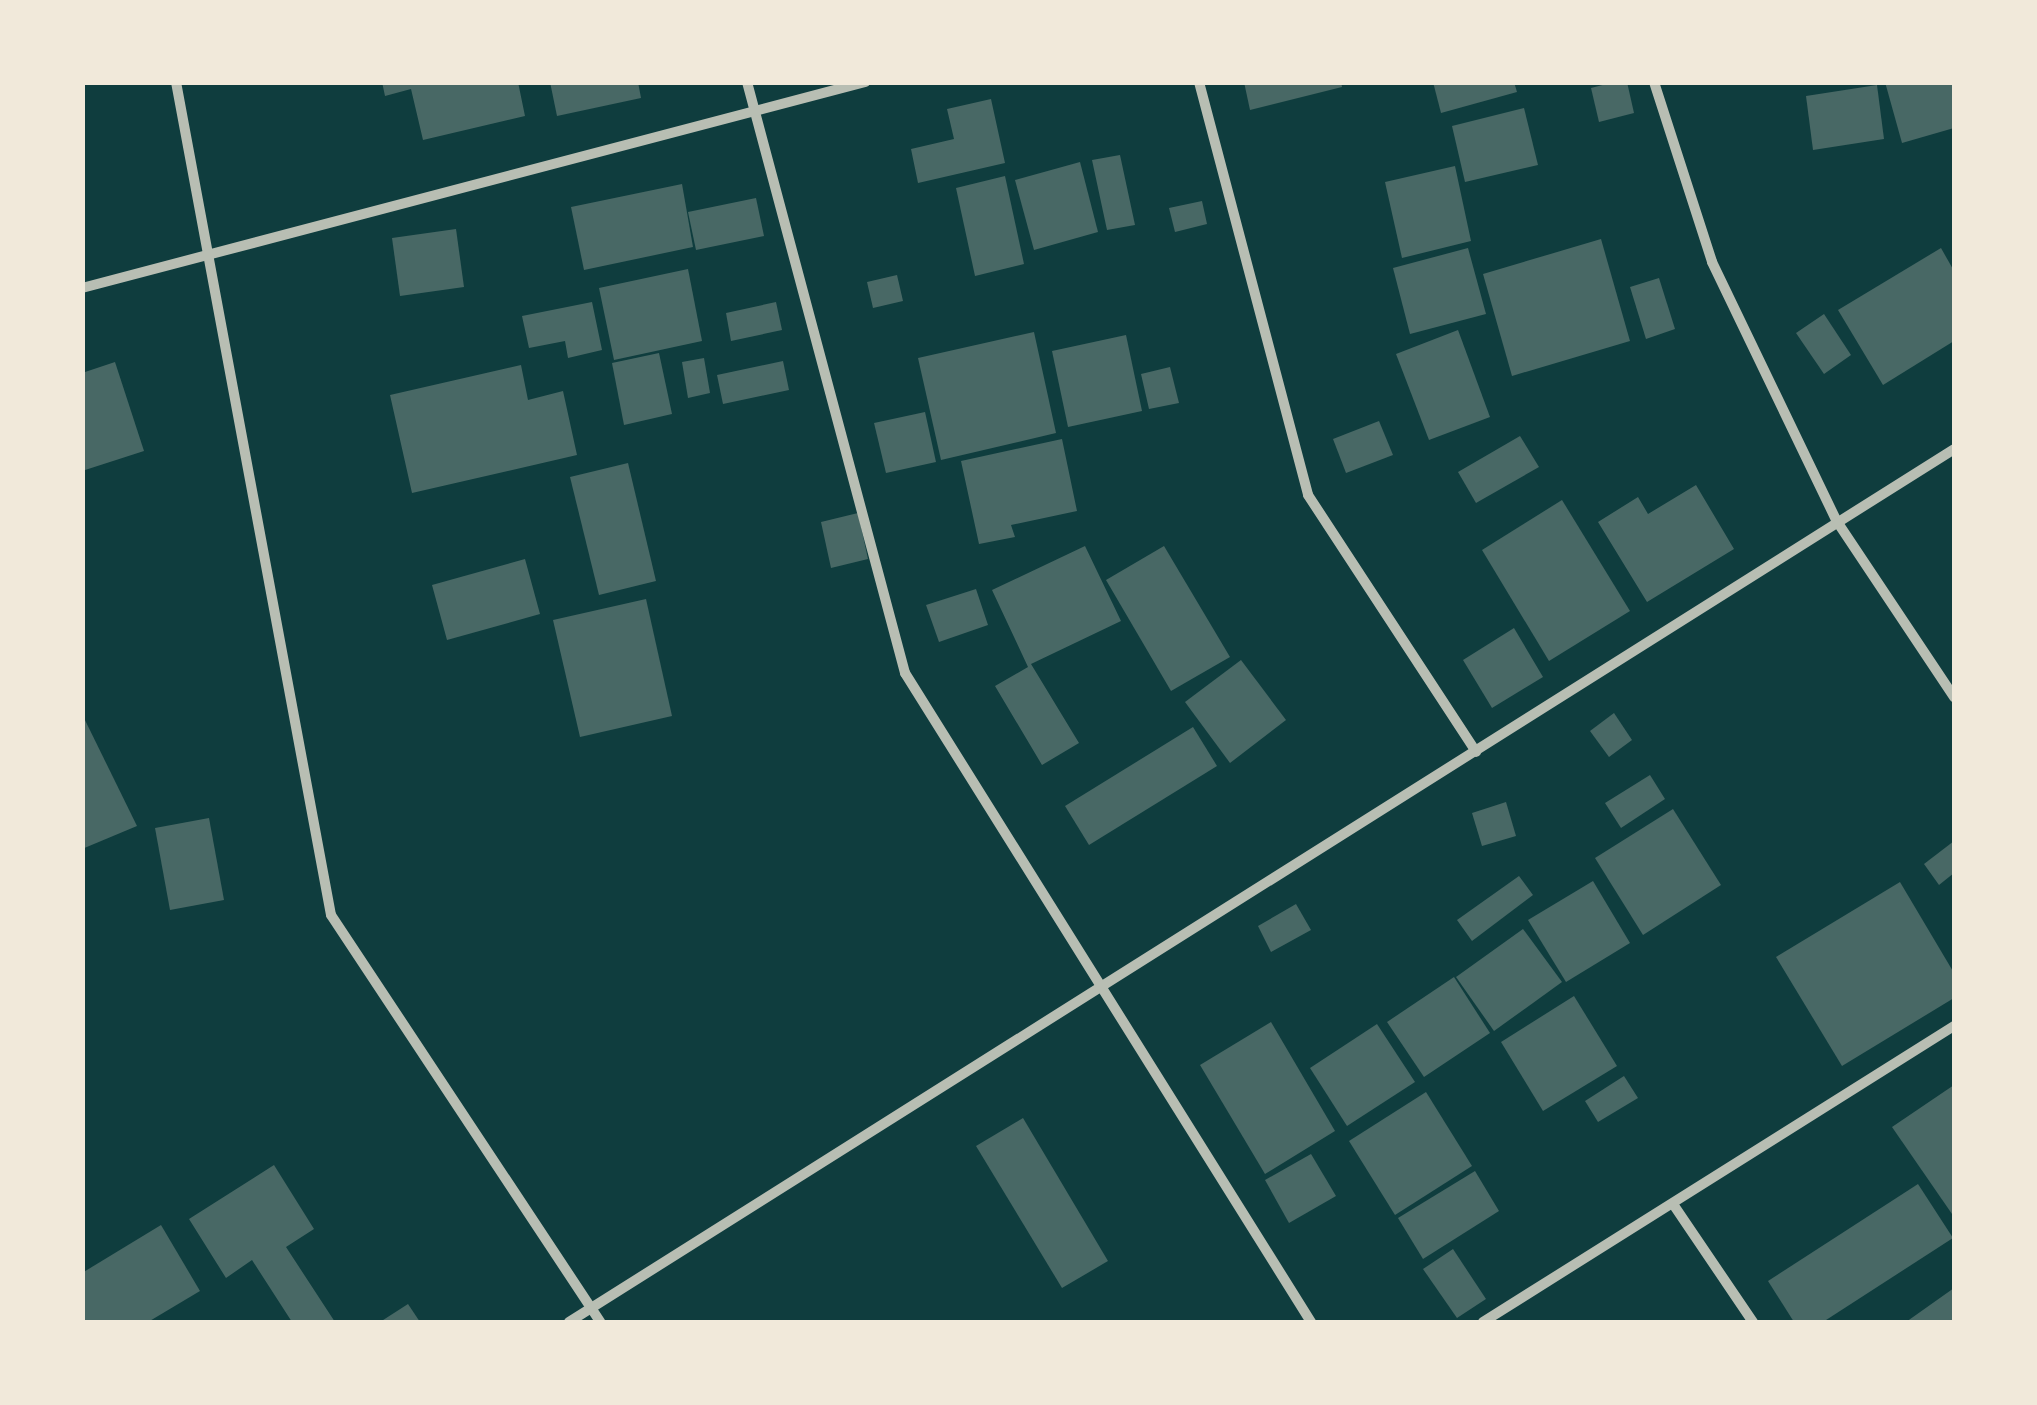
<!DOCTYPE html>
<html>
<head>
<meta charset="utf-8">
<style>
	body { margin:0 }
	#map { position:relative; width:2037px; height:1405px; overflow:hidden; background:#0f3d3e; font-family:Poppins,sans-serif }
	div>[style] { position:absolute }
	.building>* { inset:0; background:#486865 }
	.minor>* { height:10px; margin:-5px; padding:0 5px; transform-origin:5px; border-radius:5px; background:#b8beb3 }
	span { translate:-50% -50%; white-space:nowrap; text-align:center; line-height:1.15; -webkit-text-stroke:8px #f1e9da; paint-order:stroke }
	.frame { position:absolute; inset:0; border:85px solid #f1e9da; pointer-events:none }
</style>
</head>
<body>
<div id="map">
	<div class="building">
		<i style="clip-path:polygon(382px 82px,518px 82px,525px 116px,423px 140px,411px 89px,385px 96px)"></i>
		<i style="clip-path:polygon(550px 82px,638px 82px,641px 98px,557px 116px)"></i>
		<i style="clip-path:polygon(1244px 82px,1341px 82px,1342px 87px,1250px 110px)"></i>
		<i style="clip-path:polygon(1433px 82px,1514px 82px,1517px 92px,1441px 113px)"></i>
		<i style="clip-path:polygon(1614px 82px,1627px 82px,1634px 113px,1599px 122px,1591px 88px)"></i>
		<i style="clip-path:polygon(1885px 82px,1954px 82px,1954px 128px,1902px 143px)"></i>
		<i style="clip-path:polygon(1877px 85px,1884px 139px,1813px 150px,1806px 96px)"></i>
		<i style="clip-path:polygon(991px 99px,1005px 163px,918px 183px,911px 149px,954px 139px,947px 109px)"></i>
		<i style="clip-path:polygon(1524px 108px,1538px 165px,1465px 182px,1452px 126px)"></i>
		<i style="clip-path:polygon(1120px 155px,1135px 225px,1107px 230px,1092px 160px)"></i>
		<i style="clip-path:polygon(1080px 162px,1098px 232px,1034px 250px,1015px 180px)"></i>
		<i style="clip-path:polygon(1455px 166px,1471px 241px,1402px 258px,1385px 182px)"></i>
		<i style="clip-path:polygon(1005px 176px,1024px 264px,975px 276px,956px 188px)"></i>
		<i style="clip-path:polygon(682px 184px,693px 247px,584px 270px,571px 207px)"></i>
		<i style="clip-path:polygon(756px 198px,764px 236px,696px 250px,688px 212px)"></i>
		<i style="clip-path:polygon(1202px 201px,1207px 224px,1175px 232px,1169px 208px)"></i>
		<i style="clip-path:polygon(456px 229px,464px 287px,400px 296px,392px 238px)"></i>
		<i style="clip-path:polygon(1601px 239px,1630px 341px,1512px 376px,1483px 274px)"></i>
		<i style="clip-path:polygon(1468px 248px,1486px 314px,1410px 334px,1393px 268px)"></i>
		<i style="clip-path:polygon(1941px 248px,1954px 271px,1954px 341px,1883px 385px,1838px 310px)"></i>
		<i style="clip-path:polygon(688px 269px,702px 341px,614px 360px,599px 288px)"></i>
		<i style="clip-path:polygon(897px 275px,903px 301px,873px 308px,867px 282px)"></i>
		<i style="clip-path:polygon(1659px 278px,1675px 329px,1646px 339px,1630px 287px)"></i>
		<i style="clip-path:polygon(592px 302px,602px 350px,568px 358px,565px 341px,529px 348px,522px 316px)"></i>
		<i style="clip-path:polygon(776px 302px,782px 330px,731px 341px,726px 313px)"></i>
		<i style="clip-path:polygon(1824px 314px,1851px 355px,1824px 374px,1796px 333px)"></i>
		<i style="clip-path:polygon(1458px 330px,1490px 417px,1429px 440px,1396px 354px)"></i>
		<i style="clip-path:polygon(1034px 332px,1056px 433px,941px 460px,918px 358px)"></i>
		<i style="clip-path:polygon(1126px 335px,1142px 411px,1068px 427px,1052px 351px)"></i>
		<i style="clip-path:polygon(659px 353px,672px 414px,624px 425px,612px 363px)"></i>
		<i style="clip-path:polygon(704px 358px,710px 393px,688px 398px,682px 362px)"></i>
		<i style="clip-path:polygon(783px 361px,789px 390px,723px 404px,717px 375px)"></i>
		<i style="clip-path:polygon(115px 362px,144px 451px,82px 471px,82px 373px)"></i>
		<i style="clip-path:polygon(521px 365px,528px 400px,563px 391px,577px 455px,412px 493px,390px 395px)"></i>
		<i style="clip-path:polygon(1170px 367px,1179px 403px,1149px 409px,1141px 374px)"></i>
		<i style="clip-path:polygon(925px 412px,936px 462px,886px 473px,874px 423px)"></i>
		<i style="clip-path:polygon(1379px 421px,1393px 455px,1346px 473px,1333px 439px)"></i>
		<i style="clip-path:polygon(1520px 436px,1539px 467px,1476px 503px,1458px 472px)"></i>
		<i style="clip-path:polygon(1062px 439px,1077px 511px,1011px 525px,1015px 537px,979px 544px,961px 461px)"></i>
		<i style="clip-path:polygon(628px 463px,656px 581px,599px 595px,570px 477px)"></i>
		<i style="clip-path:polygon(1696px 485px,1734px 549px,1647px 602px,1598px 522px,1638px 497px,1648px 514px)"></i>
		<i style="clip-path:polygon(1562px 500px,1630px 611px,1549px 661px,1482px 550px)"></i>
		<i style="clip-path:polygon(858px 513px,868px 559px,831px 568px,821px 522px)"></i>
		<i style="clip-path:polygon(1085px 546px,1121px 621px,1031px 664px,1079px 743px,1042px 765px,995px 686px,1028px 667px,992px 590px)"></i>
		<i style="clip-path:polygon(1164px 546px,1230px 657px,1171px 691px,1106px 580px)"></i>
		<i style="clip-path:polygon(525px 559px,540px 614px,447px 640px,432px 585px)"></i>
		<i style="clip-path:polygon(976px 589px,988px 625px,939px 642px,926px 605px)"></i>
		<i style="clip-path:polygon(646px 599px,672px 716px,580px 737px,553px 620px)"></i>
		<i style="clip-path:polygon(1514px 628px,1543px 677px,1492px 708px,1463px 660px)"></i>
		<i style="clip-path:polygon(1241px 660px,1286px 720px,1230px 763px,1185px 702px)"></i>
		<i style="clip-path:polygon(1614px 713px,1632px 740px,1609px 757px,1590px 731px)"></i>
		<i style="clip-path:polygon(82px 714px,137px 826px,82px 849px)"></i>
		<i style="clip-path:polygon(1193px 727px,1217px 766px,1089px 845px,1065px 806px)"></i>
		<i style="clip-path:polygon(1650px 775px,1665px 799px,1621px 828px,1605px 803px)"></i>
		<i style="clip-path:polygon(1506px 802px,1516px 836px,1482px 846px,1472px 813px)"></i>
		<i style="clip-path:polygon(1673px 809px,1721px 885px,1643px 935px,1595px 858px)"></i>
		<i style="clip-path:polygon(209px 818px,224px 900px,170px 910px,155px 828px)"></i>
		<i style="clip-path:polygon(1954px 841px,1954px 873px,1939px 885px,1924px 864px)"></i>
		<i style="clip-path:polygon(1519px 876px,1533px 895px,1472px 941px,1457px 920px)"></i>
		<i style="clip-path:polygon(1593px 881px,1630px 943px,1566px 982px,1528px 920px)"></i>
		<i style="clip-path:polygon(1900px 882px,1954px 973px,1954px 998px,1842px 1066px,1776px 957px)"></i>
		<i style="clip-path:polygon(1296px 904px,1311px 930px,1271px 952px,1258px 926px)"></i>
		<i style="clip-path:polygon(1523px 929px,1562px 982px,1494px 1031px,1456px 977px)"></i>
		<i style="clip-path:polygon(1454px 977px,1490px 1033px,1424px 1077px,1387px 1022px)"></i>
		<i style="clip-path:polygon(1574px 996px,1617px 1066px,1543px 1111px,1501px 1042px)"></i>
		<i style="clip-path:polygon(1271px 1022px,1335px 1131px,1265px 1174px,1200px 1065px)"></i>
		<i style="clip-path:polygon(1377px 1024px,1415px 1082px,1347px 1126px,1310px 1068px)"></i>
		<i style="clip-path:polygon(1624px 1076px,1638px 1098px,1598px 1122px,1585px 1101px)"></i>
		<i style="clip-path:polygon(1954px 1085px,1954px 1212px,1952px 1214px,1892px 1127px)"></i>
		<i style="clip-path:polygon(1426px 1092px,1472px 1166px,1395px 1215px,1349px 1141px)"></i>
		<i style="clip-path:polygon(1023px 1118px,1108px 1261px,1062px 1288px,976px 1146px)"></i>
		<i style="clip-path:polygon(1311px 1154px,1336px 1196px,1289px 1223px,1265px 1180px)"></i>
		<i style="clip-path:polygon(274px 1165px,314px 1229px,286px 1247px,335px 1322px,292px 1322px,252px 1260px,226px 1278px,189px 1219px)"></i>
		<i style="clip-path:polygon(1475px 1171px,1499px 1211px,1423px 1259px,1398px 1218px)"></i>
		<i style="clip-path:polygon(1918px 1184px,1953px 1238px,1823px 1322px,1794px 1322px,1768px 1281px)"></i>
		<i style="clip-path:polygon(161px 1225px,200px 1291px,148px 1322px,82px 1322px,82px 1273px)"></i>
		<i style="clip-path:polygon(1453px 1249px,1486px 1299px,1457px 1318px,1423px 1269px)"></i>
		<i style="clip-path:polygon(1954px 1288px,1954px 1322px,1906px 1322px)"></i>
		<i style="clip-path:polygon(408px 1304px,420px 1322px,380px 1322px)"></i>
	</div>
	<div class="minor">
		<i style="left:176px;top:82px;width:847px;rotate:79.46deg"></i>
		<i style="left:331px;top:915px;width:488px;rotate:56.5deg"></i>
		<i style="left:747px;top:82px;width:612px;rotate:75.03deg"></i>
		<i style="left:905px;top:673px;width:766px;rotate:57.97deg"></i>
		<i style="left:1199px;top:82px;width:427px;rotate:75.2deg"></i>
		<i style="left:1308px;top:495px;width:307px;rotate:56.8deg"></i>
		<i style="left:1654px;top:82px;width:189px;rotate:72.1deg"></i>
		<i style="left:1712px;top:262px;width:286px;rotate:64.3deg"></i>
		<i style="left:1836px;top:520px;width:213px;rotate:56.3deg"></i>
		<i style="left:82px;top:288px;width:810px;rotate:-14.74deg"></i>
		<i style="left:1673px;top:1204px;width:143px;rotate:55.9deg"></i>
		<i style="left:569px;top:1322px;width:1637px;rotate:-32.22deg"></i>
		<i style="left:1483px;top:1322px;width:556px;rotate:-32.15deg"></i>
	</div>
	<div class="frame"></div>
</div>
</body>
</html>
